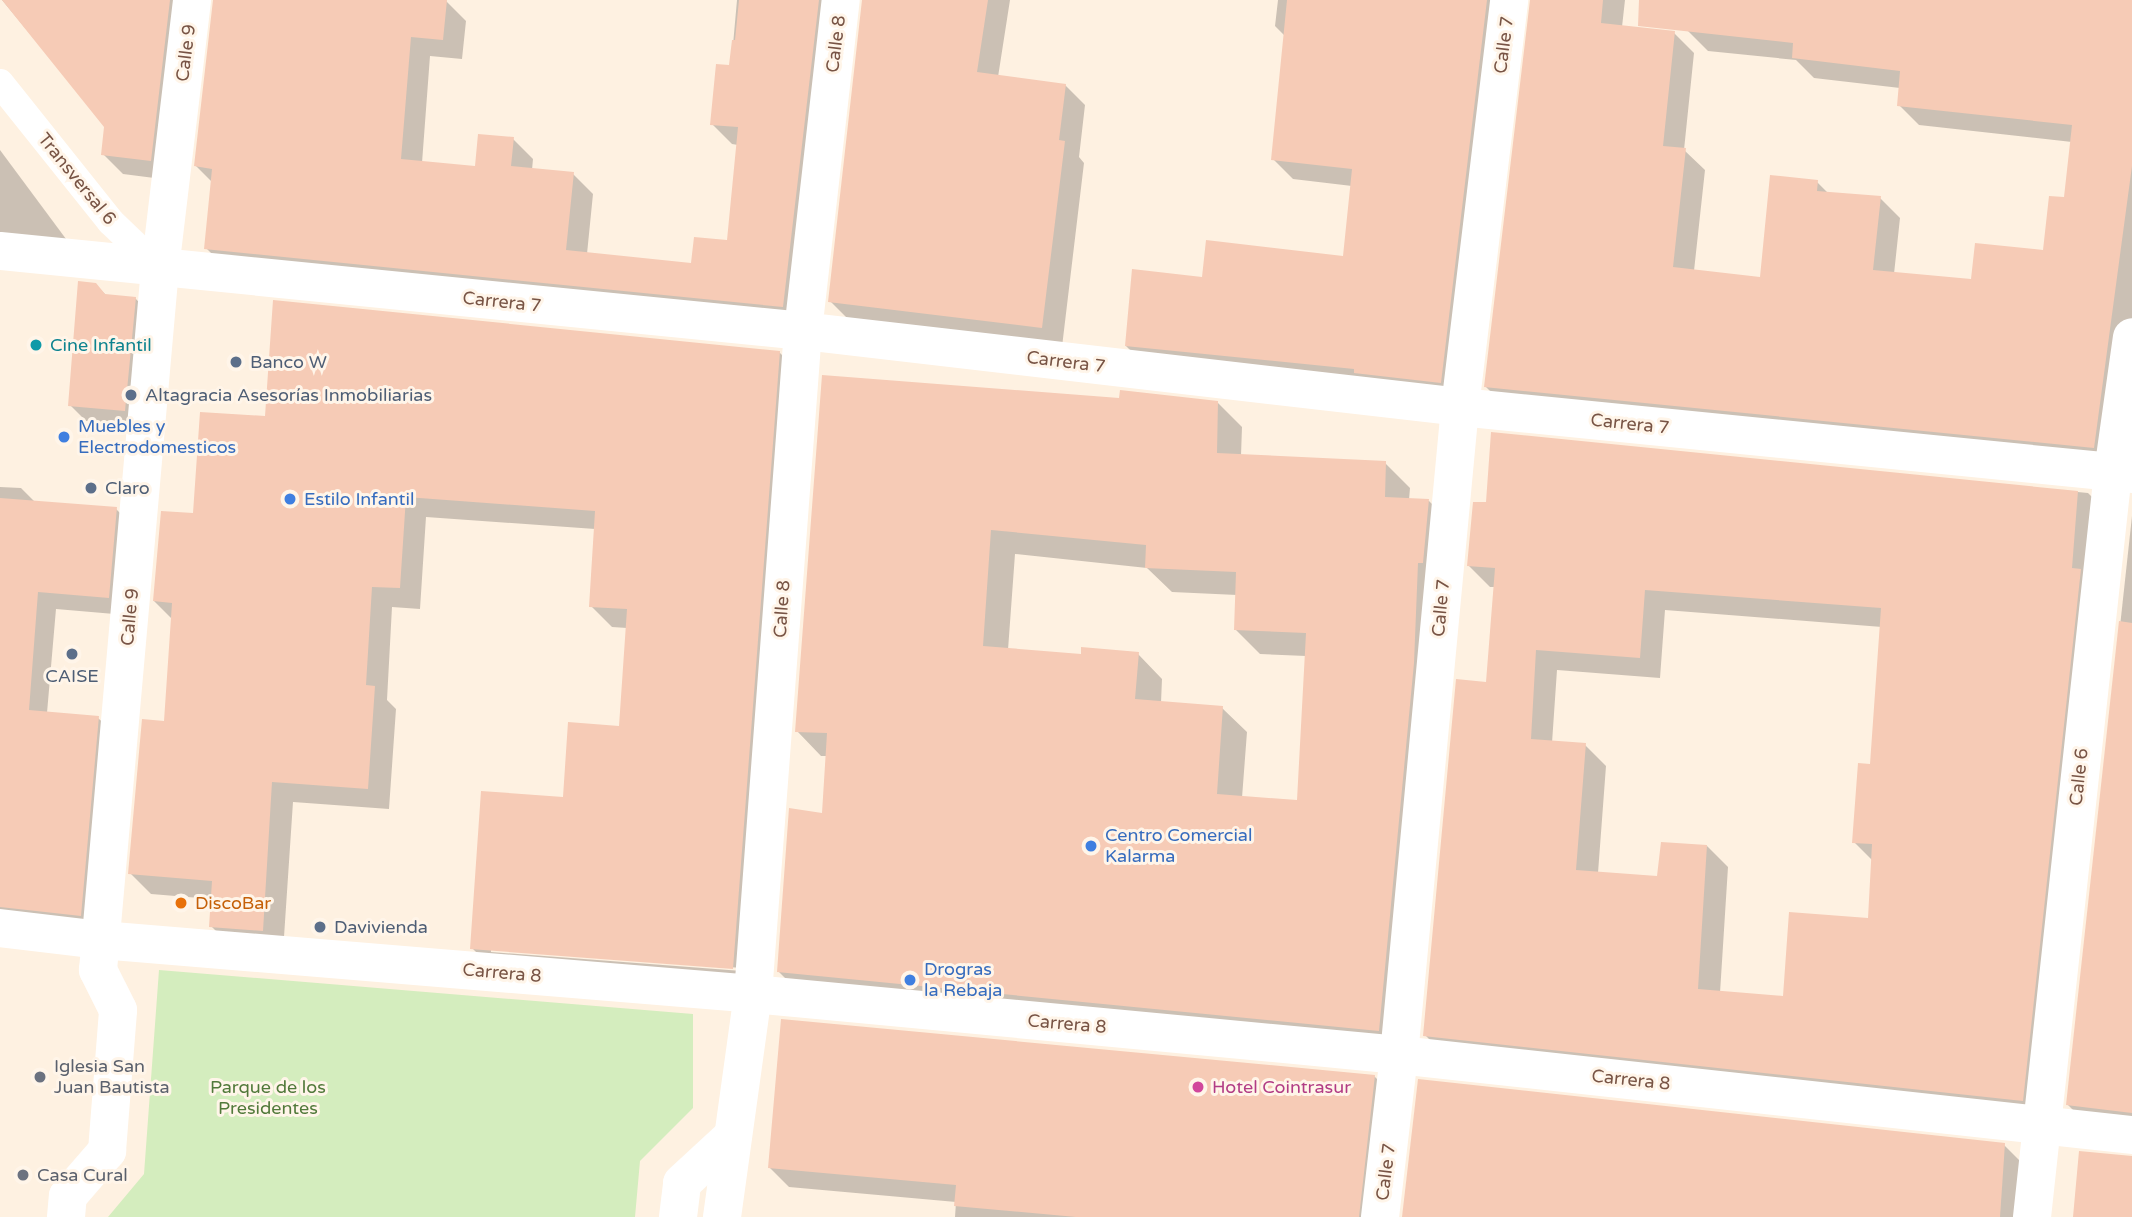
<!DOCTYPE html>
<html>
<head>
<meta charset="utf-8">
<style>
	body { margin:0 }
	#map { position:relative; width:2132px; height:1217px; overflow:hidden; background:#fef1e1; font-family:"Varela Round",sans-serif }
	div>[style] { position:absolute }
	.green>* { inset:0; background:#d4edbe }
	.shadow>* { inset:0; background:#0003 }
	.building>* { inset:0; background:#f6cbb6 }
	.pedestrian>* { height:28px; margin:-14px; padding:0 14px; transform-origin:14px; border-radius:14px; background:#fff }
	.minor>* { height:38px; margin:-19px; padding:0 19px; transform-origin:19px; border-radius:19px; background:#fff }
	.secondary>* { height:38px; margin:-19px; padding:0 19px; transform-origin:19px; border-radius:19px; background:#fff }
	.dots>* { width:19px; height:19px; translate:-50% -50%; box-sizing:border-box; border:4px solid #fff5e9; border-radius:50% }
	span { translate:-50% -50%; white-space:nowrap; text-align:center; line-height:1.15; -webkit-text-stroke:6px #fff5e9; paint-order:stroke }
	.street-label { font-size:18px; color:#785445 }
	.culture-label { font-size:18px; color:#0d838f }
	.left { translate:0 -50%; text-align:left }
	.service-label { font-size:18px; color:#4e5e75 }
	.shop-label { font-size:18px; color:#366cbe }
	.food-label { font-size:18px; color:#c56008 }
	.worship-label { font-size:18px; color:#5b616d }
	.hotel-label { font-size:18px; color:#b23c85 }
	.park-label { font-size:18px; color:#51793a }
</style>
</head>
<body>
<div id="map">
	<div class="green">
		<i style="clip-path:polygon(159px 970px,693px 1014px,693px 1108px,640px 1161px,635px 1217px,108px 1217px,144px 1174px)"></i>
	</div>
	<div class="shadow">
		<i style="clip-path:polygon(2px 0,203px 0,170px 180px,123px 174px,103px 154px,106px 126px)"></i>
		<i style="clip-path:polygon(215px 0,446px 1px,466px 21px,462px 59px,430px 56px,422px 163px,477px 168px,513px 139px,533px 159px,532px 170px,573px 174px,593px 194px,587px 254px,693px 265px,728px 242px,738px 145px,732px 144px,712px 124px,731px 67px,737px 0,852px 0,803px 326px,226px 268px,206px 248px,212px 182px,196px 166px)"></i>
		<i style="clip-path:polygon(864px 0,1010px 0,998px 77px,1065px 85px,1085px 105px,1079px 157px,1084px 163px,1062px 347px,850px 321px,830px 301px)"></i>
		<i style="clip-path:polygon(1278px 0,1520px 0,1460px 402px,1146px 366px,1126px 346px,1204px 279px,1345px 258px,1352px 186px,1293px 179px,1273px 159px,1285px 36px,1275px 26px)"></i>
		<i style="clip-path:polygon(1532px 0,1625px 0,1622px 27px,1674px 33px,1694px 53px,1684px 150px,1705px 170px,1694px 271px,1762px 279px,1817px 182px,1829px 194px,1880px 198px,1900px 218px,1894px 274px,1973px 281px,2045px 252px,2066px 199px,2072px 142px,1919px 125px,1899px 105px,1900px 88px,1814px 78px,1796px 60px,1708px 51px,1688px 31px,1691px 0,2132px 0,2132px 355px,2114px 467px,1506px 407px,1486px 387px)"></i>
		<i style="clip-path:polygon(0 150px,69px 243px,0 235px)"></i>
		<i style="clip-path:polygon(95px 284px,107px 296px,135px 298px,151px 315px,141px 426px,86px 421px,70px 405px)"></i>
		<i style="clip-path:polygon(evenodd,779px 352px,800px 373px,753px 989px,493px 969px,472px 948px,564px 799px,620px 728px,627px 628px,612px 627px,591px 606px,595px 529px,426px 517px,420px 609px,392px 607px,387px 700px,396px 709px,389px 809px,293px 802px,283px 952px,232px 947px,211px 926px,212px 899px,151px 894px,130px 873px,165px 723px,172px 619px,154px 601px,195px 515px,266px 418px,779px 352px,491px 949px,742px 968px,742px 971px,491px 952px,491px 949px)"></i>
		<i style="clip-path:polygon(evenodd,823px 377px,1121px 400px,1218px 403px,1242px 427px,1241px 456px,1385px 463px,1410px 488px,1409px 500px,1429px 501px,1453px 525px,1403px 1055px,803px 996px,778px 971px,823px 815px,828px 756px,821px 756px,797px 731px,823px 377px,1015px 554px,1147px 568px,1172px 592px,1237px 595px,1235px 629px,1260px 654px,1306px 656px,1298px 802px,1242px 798px,1247px 732px,1222px 708px,1161px 703px,1162px 679px,1138px 654px,1083px 656px,1008px 650px,1015px 554px)"></i>
		<i style="clip-path:polygon(evenodd,1493px 434px,2088px 493px,2109px 514px,2043px 1121px,1446px 1056px,1425px 1035px,1488px 683px,1495px 587px,1490px 587px,1469px 566px,1488px 504px,1493px 434px,1665px 610px,1882px 627px,1871px 766px,1854px 842px,1873px 861px,1869px 920px,1785px 998px,1720px 993px,1728px 867px,1707px 846px,1659px 878px,1598px 873px,1606px 766px,1585px 745px,1552px 743px,1557px 670px,1660px 678px,1665px 610px)"></i>
		<i style="clip-path:polygon(0 487px,21px 488px,35px 502px,116px 509px,134px 527px,126px 615px,56px 609px,47px 713px,98px 718px,116px 735px,98px 932px,0 929px)"></i>
		<i style="clip-path:polygon(2132px 516px,2132px 1130px,2088px 1125px,2068px 1105px)"></i>
		<i style="clip-path:polygon(1374px 1076px,1394px 1096px,1380px 1217px,955px 1217px,956px 1202px,789px 1187px,769px 1167px)"></i>
		<i style="clip-path:polygon(2004px 1145px,2024px 1165px,2020px 1217px,1404px 1217px)"></i>
	</div>
	<div class="building">
		<i style="clip-path:polygon(2px 0,170px 0,151px 161px,101px 155px,104px 127px)"></i>
		<i style="clip-path:polygon(213px 0,447px 0,443px 40px,411px 37px,401px 159px,475px 166px,478px 134px,514px 137px,511px 166px,574px 172px,566px 250px,691px 263px,694px 237px,727px 240px,738px 127px,710px 125px,716px 64px,729px 65px,732px 40px,735px 40px,739px 0,819px 0,783px 307px,204px 249px,212px 169px,194px 166px)"></i>
		<i style="clip-path:polygon(862px 0,988px 0,977px 72px,1066px 84px,1059px 140px,1065px 141px,1042px 328px,828px 302px)"></i>
		<i style="clip-path:polygon(1287px 0,1487px 0,1441px 383px,1354px 373px,1354px 369px,1125px 346px,1132px 269px,1202px 277px,1206px 240px,1343px 256px,1352px 169px,1271px 160px)"></i>
		<i style="clip-path:polygon(1530px 0,1603px 0,1601px 23px,1675px 31px,1663px 146px,1686px 148px,1673px 267px,1760px 277px,1770px 175px,1818px 180px,1817px 191px,1881px 196px,1873px 270px,1971px 279px,1975px 243px,2043px 250px,2049px 196px,2064px 197px,2072px 125px,1897px 106px,1900px 71px,1792px 58px,1793px 43px,1638px 26px,1639px 0,2132px 0,2132px 166px,2094px 448px,1484px 387px)"></i>
		<i style="clip-path:polygon(78px 281px,96px 283px,105px 294px,136px 297px,125px 411px,68px 406px)"></i>
		<i style="clip-path:polygon(273px 300px,780px 351px,733px 969px,470px 949px,481px 791px,563px 797px,568px 722px,619px 726px,627px 609px,589px 607px,595px 511px,406px 497px,400px 588px,372px 587px,366px 685px,375px 686px,368px 789px,272px 782px,263px 931px,209px 927px,212px 881px,128px 874px,142px 719px,164px 721px,172px 603px,153px 601px,161px 511px,193px 513px,200px 412px,265px 416px)"></i>
		<i style="clip-path:polygon(evenodd,822px 375px,1119px 398px,1120px 390px,1218px 401px,1217px 453px,1386px 461px,1385px 497px,1429px 499px,1423px 563px,1418px 563px,1414px 663px,1379px 1031px,777px 972px,789px 808px,822px 813px,827px 733px,795px 732px,822px 375px,991px 530px,1146px 545px,1145px 568px,1236px 572px,1234px 630px,1306px 633px,1297px 800px,1217px 794px,1223px 706px,1135px 699px,1139px 652px,1081px 647px,1081px 654px,983px 646px,991px 530px)"></i>
		<i style="clip-path:polygon(evenodd,1491px 432px,2078px 491px,2072px 568px,2081px 569px,2023px 1101px,1423px 1036px,1456px 679px,1486px 682px,1495px 568px,1467px 566px,1473px 502px,1486px 502px,1491px 432px,1645px 590px,1881px 608px,1870px 764px,1858px 763px,1852px 843px,1872px 844px,1868px 918px,1789px 912px,1783px 996px,1698px 989px,1707px 845px,1661px 842px,1657px 876px,1576px 870px,1586px 743px,1531px 739px,1536px 650px,1640px 658px,1645px 590px)"></i>
		<i style="clip-path:polygon(0 498px,117px 507px,109px 598px,38px 592px,29px 710px,99px 716px,81px 916px,0 907px)"></i>
		<i style="clip-path:polygon(2119px 621px,2132px 623px,2132px 1113px,2066px 1105px)"></i>
		<i style="clip-path:polygon(781px 1019px,1375px 1075px,1359px 1217px,1076px 1217px,954px 1206px,956px 1185px,768px 1168px)"></i>
		<i style="clip-path:polygon(1418px 1079px,2005px 1143px,2000px 1217px,1402px 1217px)"></i>
		<i style="clip-path:polygon(2079px 1151px,2132px 1156px,2132px 1217px,2073px 1217px)"></i>
	</div>
	<div class="pedestrian">
		<i style="left:0;top:83px;width:178px;rotate:51.4deg"></i>
		<i style="left:111px;top:222px;width:68px;rotate:43.8deg"></i>
	</div>
	<div class="minor">
		<i style="left:0;top:251px;width:807px;rotate:5.69deg"></i>
		<i style="left:803px;top:331px;width:661px;rotate:6.6deg"></i>
		<i style="left:1460px;top:407px;width:675px;rotate:5.69deg"></i>
		<i style="left:0;top:928px;width:102px;rotate:6.8deg"></i>
		<i style="left:101px;top:940px;width:654px;rotate:4.73deg"></i>
		<i style="left:753px;top:994px;width:649px;rotate:5.39deg"></i>
		<i style="left:1399px;top:1055px;width:737px;rotate:6.23deg"></i>
		<i style="left:678px;top:1217px;width:34px;rotate:-83deg"></i>
		<i style="left:682px;top:1183px;width:69px;rotate:-42.7deg"></i>
		<i style="left:722px;top:1217px;width:225px;rotate:-82.1deg"></i>
		<i style="left:753px;top:994px;width:665px;rotate:-85.69deg"></i>
		<i style="left:803px;top:331px;width:333px;rotate:-83.5deg"></i>
		<i style="left:1380px;top:1217px;width:163px;rotate:-83.3deg"></i>
		<i style="left:1399px;top:1055px;width:651px;rotate:-84.62deg"></i>
		<i style="left:1460px;top:407px;width:410px;rotate:-83.1deg"></i>
		<i style="left:2032px;top:1217px;width:749px;rotate:-83.79deg"></i>
		<i style="left:2113px;top:472px;width:136px;rotate:-82deg"></i>
	</div>
	<div class="secondary">
		<i style="left:66px;top:1217px;width:21px;rotate:-85deg"></i>
		<i style="left:68px;top:1196px;width:60px;rotate:-49.1deg"></i>
		<i style="left:107px;top:1151px;width:141px;rotate:-85.5deg"></i>
		<i style="left:118px;top:1010px;width:45px;rotate:-116.6deg"></i>
		<i style="left:98px;top:970px;width:704px;rotate:-84.95deg"></i>
		<i style="left:160px;top:269px;width:271px;rotate:-83.2deg"></i>
	</div>
	<div class="dots">
		<i style="left:36px;top:345px;background:#0f9aa8"></i>
		<i style="left:236px;top:362px;background:#5c6f8a"></i>
		<i style="left:131px;top:395px;background:#5c6f8a"></i>
		<i style="left:64px;top:437px;background:#3f7fe0"></i>
		<i style="left:91px;top:488px;background:#5c6f8a"></i>
		<i style="left:290px;top:499px;background:#3f7fe0"></i>
		<i style="left:72px;top:654px;background:#5c6f8a"></i>
		<i style="left:1091px;top:846px;background:#3f7fe0"></i>
		<i style="left:181px;top:903px;background:#e8710a"></i>
		<i style="left:320px;top:927px;background:#5c6f8a"></i>
		<i style="left:910px;top:980px;background:#3f7fe0"></i>
		<i style="left:40px;top:1077px;background:#6b7280"></i>
		<i style="left:1198px;top:1087px;background:#d1479c"></i>
		<i style="left:23px;top:1175px;background:#6b7280"></i>
	</div>
	<div class="street-label">
		<span style="left:836px;top:44px;rotate:-83deg">Calle 8</span>
		<span style="left:1504px;top:45px;rotate:-83deg">Calle 7</span>
		<span style="left:186px;top:53px;rotate:-83deg">Calle 9</span>
		<span style="left:77px;top:179px;rotate:51deg">Transversal 6</span>
		<span style="left:502px;top:302px;rotate:6deg">Carrera 7</span>
		<span style="left:1066px;top:362px;rotate:7deg">Carrera 7</span>
		<span style="left:1630px;top:424px;rotate:6deg">Carrera 7</span>
		<span style="left:1441px;top:608px;rotate:-85deg">Calle 7</span>
		<span style="left:782px;top:609px;rotate:-86deg">Calle 8</span>
		<span style="left:130px;top:617px;rotate:-85deg">Calle 9</span>
		<span style="left:2079px;top:777px;rotate:-84deg">Calle 6</span>
		<span style="left:502px;top:973px;rotate:5deg">Carrera 8</span>
		<span style="left:1067px;top:1024px;rotate:5deg">Carrera 8</span>
		<span style="left:1631px;top:1080px;rotate:6deg">Carrera 8</span>
		<span style="left:1386px;top:1172px;rotate:-83deg">Calle 7</span>
	</div>
	<div class="culture-label">
		<span class="left" style="left:50px;top:345px">Cine Infantil</span>
	</div>
	<div class="service-label">
		<span class="left" style="left:250px;top:362px">Banco W</span>
		<span class="left" style="left:145px;top:395px">Altagracia Asesorías Inmobiliarias</span>
		<span class="left" style="left:105px;top:488px">Claro</span>
		<span style="left:72px;top:676px">CAISE</span>
		<span class="left" style="left:334px;top:927px">Davivienda</span>
	</div>
	<div class="shop-label">
		<span class="left" style="left:78px;top:437px">Muebles y<br>Electrodomesticos</span>
		<span class="left" style="left:304px;top:499px">Estilo Infantil</span>
		<span class="left" style="left:1105px;top:846px">Centro Comercial<br>Kalarma</span>
		<span class="left" style="left:924px;top:980px">Drogras<br>la Rebaja</span>
	</div>
	<div class="food-label">
		<span class="left" style="left:195px;top:903px">DiscoBar</span>
	</div>
	<div class="worship-label">
		<span class="left" style="left:54px;top:1077px">Iglesia San<br>Juan Bautista</span>
		<span class="left" style="left:37px;top:1175px">Casa Cural</span>
	</div>
	<div class="hotel-label">
		<span class="left" style="left:1212px;top:1087px">Hotel Cointrasur</span>
	</div>
	<div class="park-label">
		<span style="left:268px;top:1098px">Parque de los<br>Presidentes</span>
	</div>
</div>
</body>
</html>
